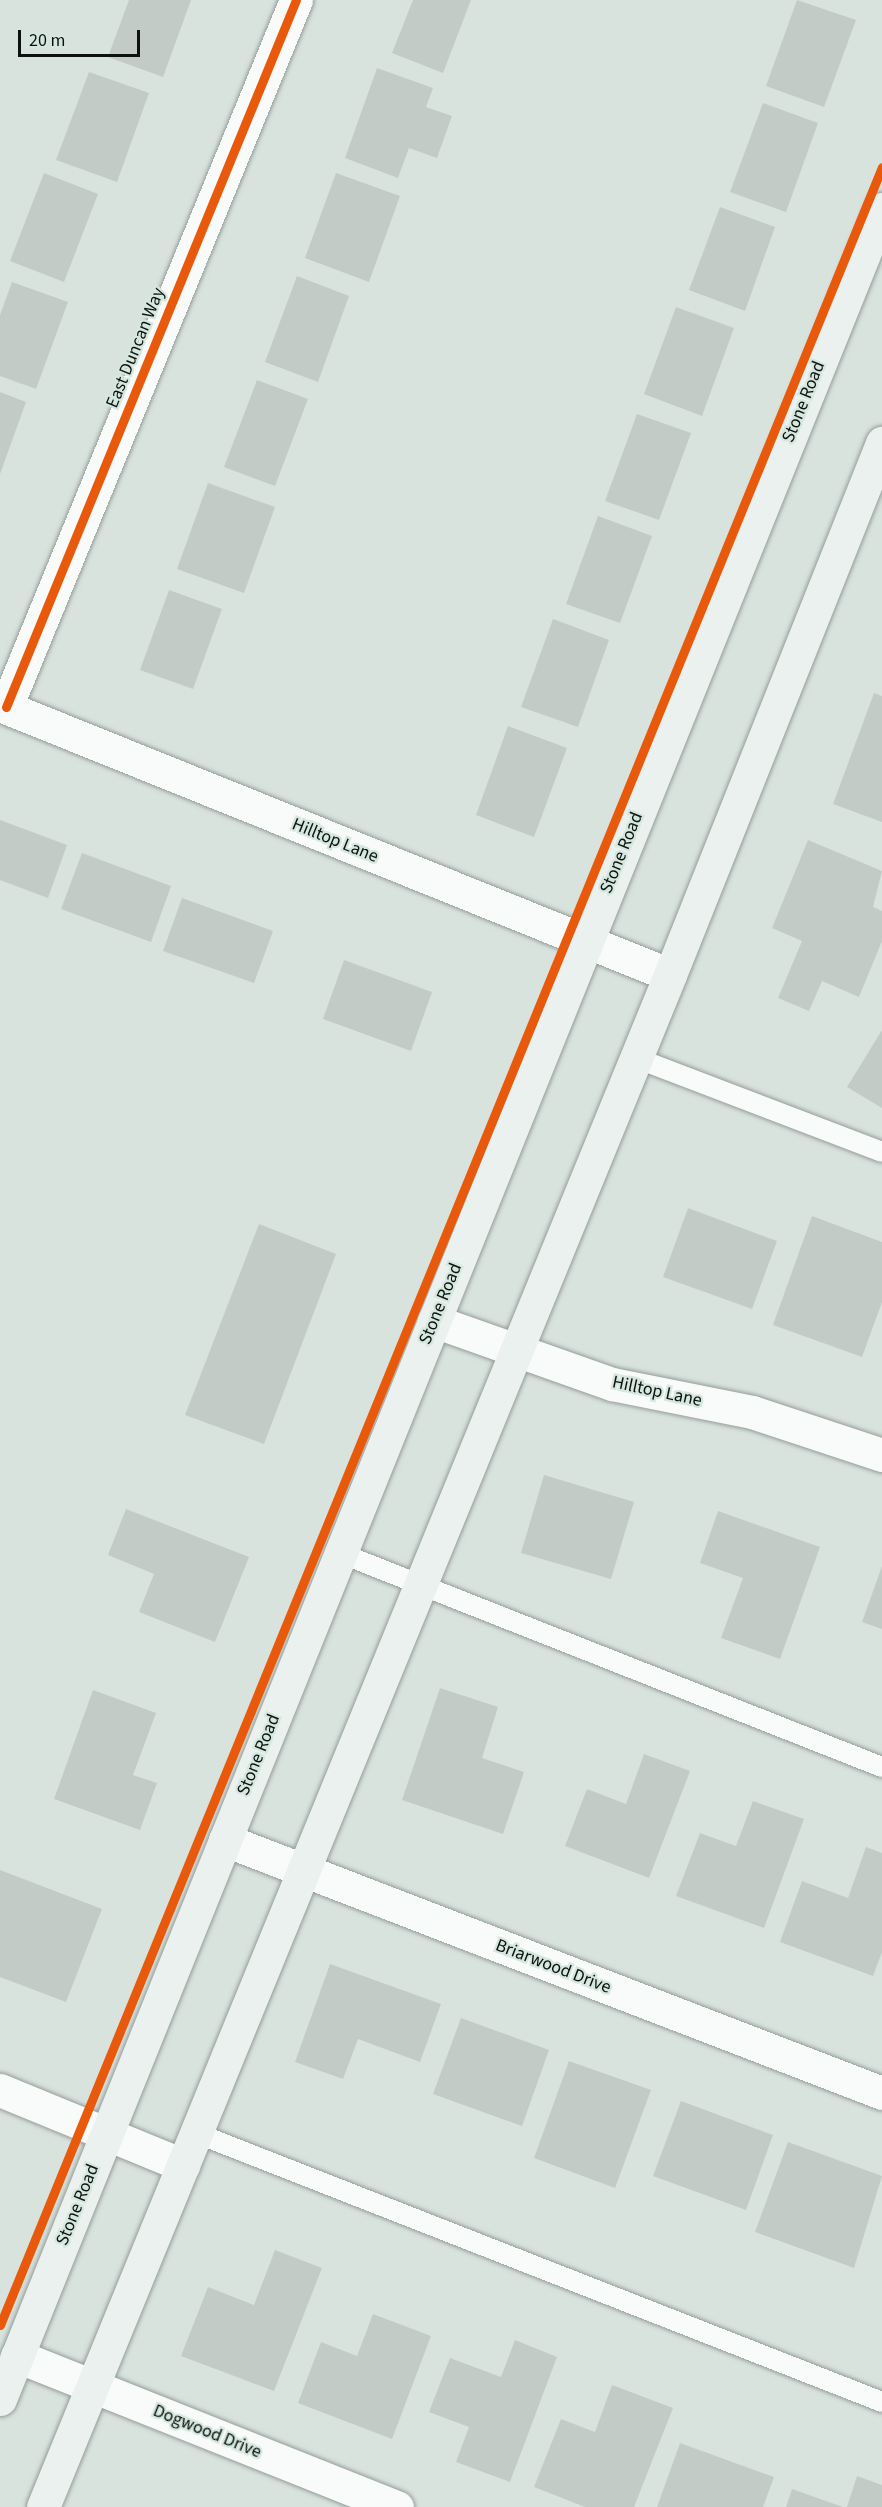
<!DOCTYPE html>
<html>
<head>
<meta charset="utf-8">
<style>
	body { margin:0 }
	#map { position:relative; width:882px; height:2507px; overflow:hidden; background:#d9e3de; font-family:"Source Sans 3",sans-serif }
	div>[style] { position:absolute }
	.building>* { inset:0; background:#c3cbc7 }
	.roads { filter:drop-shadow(0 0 2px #959d99) drop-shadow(0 0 2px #959d99) }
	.service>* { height:20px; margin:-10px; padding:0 10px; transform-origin:10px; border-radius:10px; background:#f9fbfa }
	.minor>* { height:33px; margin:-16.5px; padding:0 16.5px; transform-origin:16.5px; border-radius:16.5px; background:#f9fbfa }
	.secondary>* { height:33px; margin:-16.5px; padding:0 16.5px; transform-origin:16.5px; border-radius:16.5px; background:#eaf1ee }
	.cycleway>* { height:9px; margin:-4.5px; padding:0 4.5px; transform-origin:4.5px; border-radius:4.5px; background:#e8590c }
	span { translate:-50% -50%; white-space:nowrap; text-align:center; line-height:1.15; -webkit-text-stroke:4.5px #d5e7de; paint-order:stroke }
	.street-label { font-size:18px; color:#0c120f }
	.scale { position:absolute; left:18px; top:30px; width:122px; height:27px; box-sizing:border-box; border:3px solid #0c120f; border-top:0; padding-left:8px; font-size:18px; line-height:21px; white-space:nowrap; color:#0c120f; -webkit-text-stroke:4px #d5e7de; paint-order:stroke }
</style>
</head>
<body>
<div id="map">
	<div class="building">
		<i style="clip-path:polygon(129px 0,191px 0,163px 77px,108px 57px)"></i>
		<i style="clip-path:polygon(413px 0,471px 0,443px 73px,392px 53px)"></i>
		<i style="clip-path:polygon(797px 0,856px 20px,824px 107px,766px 86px)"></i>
		<i style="clip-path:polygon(377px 68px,433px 88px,426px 107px,452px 116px,437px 158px,409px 148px,398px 178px,345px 158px)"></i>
		<i style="clip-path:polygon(89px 72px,149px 93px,117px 182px,56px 160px)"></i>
		<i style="clip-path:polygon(763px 103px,818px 123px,786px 212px,730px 192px)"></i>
		<i style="clip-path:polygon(44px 173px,98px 194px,64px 282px,10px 261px)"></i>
		<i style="clip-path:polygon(336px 173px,400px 196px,369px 282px,305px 258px)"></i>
		<i style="clip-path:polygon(720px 207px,775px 227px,745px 311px,689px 290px)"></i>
		<i style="clip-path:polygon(297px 276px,349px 296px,318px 382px,265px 362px)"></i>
		<i style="clip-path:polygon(12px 282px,68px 302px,36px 389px,0 376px,0 315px)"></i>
		<i style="clip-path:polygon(676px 307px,734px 328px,702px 416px,644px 394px)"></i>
		<i style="clip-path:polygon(257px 380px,308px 399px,275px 486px,224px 467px)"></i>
		<i style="clip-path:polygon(0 392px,26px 402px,0 474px)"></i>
		<i style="clip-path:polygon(637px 414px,691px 433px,659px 520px,605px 501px)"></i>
		<i style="clip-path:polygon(208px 483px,275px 507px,244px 593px,177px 569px)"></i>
		<i style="clip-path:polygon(598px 516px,652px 536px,620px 623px,566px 604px)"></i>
		<i style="clip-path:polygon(169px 590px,222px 609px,193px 689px,140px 670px)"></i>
		<i style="clip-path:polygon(553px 619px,609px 640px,578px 727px,521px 707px)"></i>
		<i style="clip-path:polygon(874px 693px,882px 696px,882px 822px,833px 804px)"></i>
		<i style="clip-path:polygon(508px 726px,567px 748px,534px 837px,476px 815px)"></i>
		<i style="clip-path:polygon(0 820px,67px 845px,48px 898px,0 880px)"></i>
		<i style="clip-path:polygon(808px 840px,882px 871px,873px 907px,882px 911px,882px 941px,859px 997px,822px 981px,809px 1011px,778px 998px,802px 941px,772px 928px)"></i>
		<i style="clip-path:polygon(82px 853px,171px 886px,151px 942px,61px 909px)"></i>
		<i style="clip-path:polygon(182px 898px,273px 931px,254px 983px,163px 951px)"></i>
		<i style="clip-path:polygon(344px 960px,432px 992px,411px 1051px,323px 1019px)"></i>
		<i style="clip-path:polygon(882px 1030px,882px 1108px,847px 1087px)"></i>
		<i style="clip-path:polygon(688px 1208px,777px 1241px,752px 1309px,663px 1277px)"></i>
		<i style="clip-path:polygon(812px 1216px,882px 1242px,882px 1302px,862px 1357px,773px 1325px)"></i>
		<i style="clip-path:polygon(259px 1224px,336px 1254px,264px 1444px,185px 1415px)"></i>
		<i style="clip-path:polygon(544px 1475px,634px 1502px,611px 1579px,521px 1553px)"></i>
		<i style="clip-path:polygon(126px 1509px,249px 1557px,215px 1642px,139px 1612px,154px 1574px,108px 1555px)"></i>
		<i style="clip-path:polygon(718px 1511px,820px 1547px,780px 1659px,721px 1638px,743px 1578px,700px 1563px)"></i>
		<i style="clip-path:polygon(882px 1566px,882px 1629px,862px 1622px)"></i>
		<i style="clip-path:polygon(440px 1688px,498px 1707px,482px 1758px,524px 1772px,503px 1834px,402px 1800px)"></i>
		<i style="clip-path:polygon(93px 1690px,156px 1713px,133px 1775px,157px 1783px,140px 1830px,54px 1799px)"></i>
		<i style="clip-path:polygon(644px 1754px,690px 1771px,649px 1878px,565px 1846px,587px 1789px,626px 1804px)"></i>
		<i style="clip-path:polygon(753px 1801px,804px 1819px,764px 1928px,676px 1896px,700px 1833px,736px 1846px)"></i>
		<i style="clip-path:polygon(866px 1847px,882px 1853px,882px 1952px,873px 1976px,780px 1942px,802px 1881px,848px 1898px)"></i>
		<i style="clip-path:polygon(0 1870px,102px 1909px,66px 2002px,0 1977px)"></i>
		<i style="clip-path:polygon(330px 1964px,441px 2004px,420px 2062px,358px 2039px,343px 2079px,295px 2062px)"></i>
		<i style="clip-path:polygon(461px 2018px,549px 2050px,522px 2126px,433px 2094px)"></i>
		<i style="clip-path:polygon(569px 2061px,651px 2090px,615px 2188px,534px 2158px)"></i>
		<i style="clip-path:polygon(681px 2101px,773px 2135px,746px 2210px,653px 2176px)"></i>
		<i style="clip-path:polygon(788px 2142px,882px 2176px,854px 2268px,755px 2232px)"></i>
		<i style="clip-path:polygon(275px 2250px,322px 2268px,274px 2391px,181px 2356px,208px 2287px,254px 2305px)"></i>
		<i style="clip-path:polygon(373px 2314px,431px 2336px,392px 2439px,298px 2403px,321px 2342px,357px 2356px)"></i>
		<i style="clip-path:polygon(515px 2340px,557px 2357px,510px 2482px,456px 2462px,469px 2427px,429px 2412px,450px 2358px,501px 2377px)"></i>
		<i style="clip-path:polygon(612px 2385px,673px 2408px,634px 2507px,585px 2507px,534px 2487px,561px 2419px,595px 2432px)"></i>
		<i style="clip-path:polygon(680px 2443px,774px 2477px,763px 2507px,657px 2507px)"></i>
		<i style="clip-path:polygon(857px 2476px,882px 2485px,882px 2507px,847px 2507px)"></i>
		<i style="clip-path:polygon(792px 2489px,843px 2507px,786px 2507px)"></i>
	</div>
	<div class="roads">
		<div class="service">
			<i style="left:636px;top:1058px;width:263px;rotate:20.9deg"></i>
			<i style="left:340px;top:1553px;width:583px;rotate:21.55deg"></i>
			<i style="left:196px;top:2133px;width:737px;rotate:21.41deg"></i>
		</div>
		<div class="minor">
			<i style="left:0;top:705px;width:722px;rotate:21.95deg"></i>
			<i style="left:6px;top:707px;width:764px;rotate:-67.7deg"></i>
			<i style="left:434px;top:1321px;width:189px;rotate:19.5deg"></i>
			<i style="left:612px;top:1384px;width:143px;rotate:11.3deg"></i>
			<i style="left:752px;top:1412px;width:137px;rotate:18.3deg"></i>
			<i style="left:225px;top:1840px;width:704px;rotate:21.06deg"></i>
			<i style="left:0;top:2090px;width:198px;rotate:22.3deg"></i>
			<i style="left:17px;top:2356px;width:409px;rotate:21.7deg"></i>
		</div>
		<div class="secondary">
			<i style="left:0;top:2399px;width:2361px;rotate:-68.06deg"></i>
			<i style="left:43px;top:2507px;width:1655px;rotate:-67.74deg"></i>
			<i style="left:670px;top:975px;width:573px;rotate:-68.27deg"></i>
		</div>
	</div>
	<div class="cycleway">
		<i style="left:6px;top:707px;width:764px;rotate:-67.7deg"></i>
		<i style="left:0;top:2325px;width:2331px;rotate:-67.77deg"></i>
	</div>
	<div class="street-label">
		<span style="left:136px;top:348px;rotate:-68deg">East Duncan Way</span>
		<span style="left:804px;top:402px;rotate:-68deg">Stone Road</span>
		<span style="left:335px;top:841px;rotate:22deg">Hilltop Lane</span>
		<span style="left:622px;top:853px;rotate:-68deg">Stone Road</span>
		<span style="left:441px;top:1304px;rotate:-68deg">Stone Road</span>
		<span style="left:657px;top:1392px;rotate:12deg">Hilltop Lane</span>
		<span style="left:259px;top:1755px;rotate:-68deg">Stone Road</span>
		<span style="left:553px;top:1967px;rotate:21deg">Briarwood Drive</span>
		<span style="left:78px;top:2205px;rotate:-68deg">Stone Road</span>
		<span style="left:207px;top:2432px;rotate:22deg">Dogwood Drive</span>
	</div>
	<div class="scale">20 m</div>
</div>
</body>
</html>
